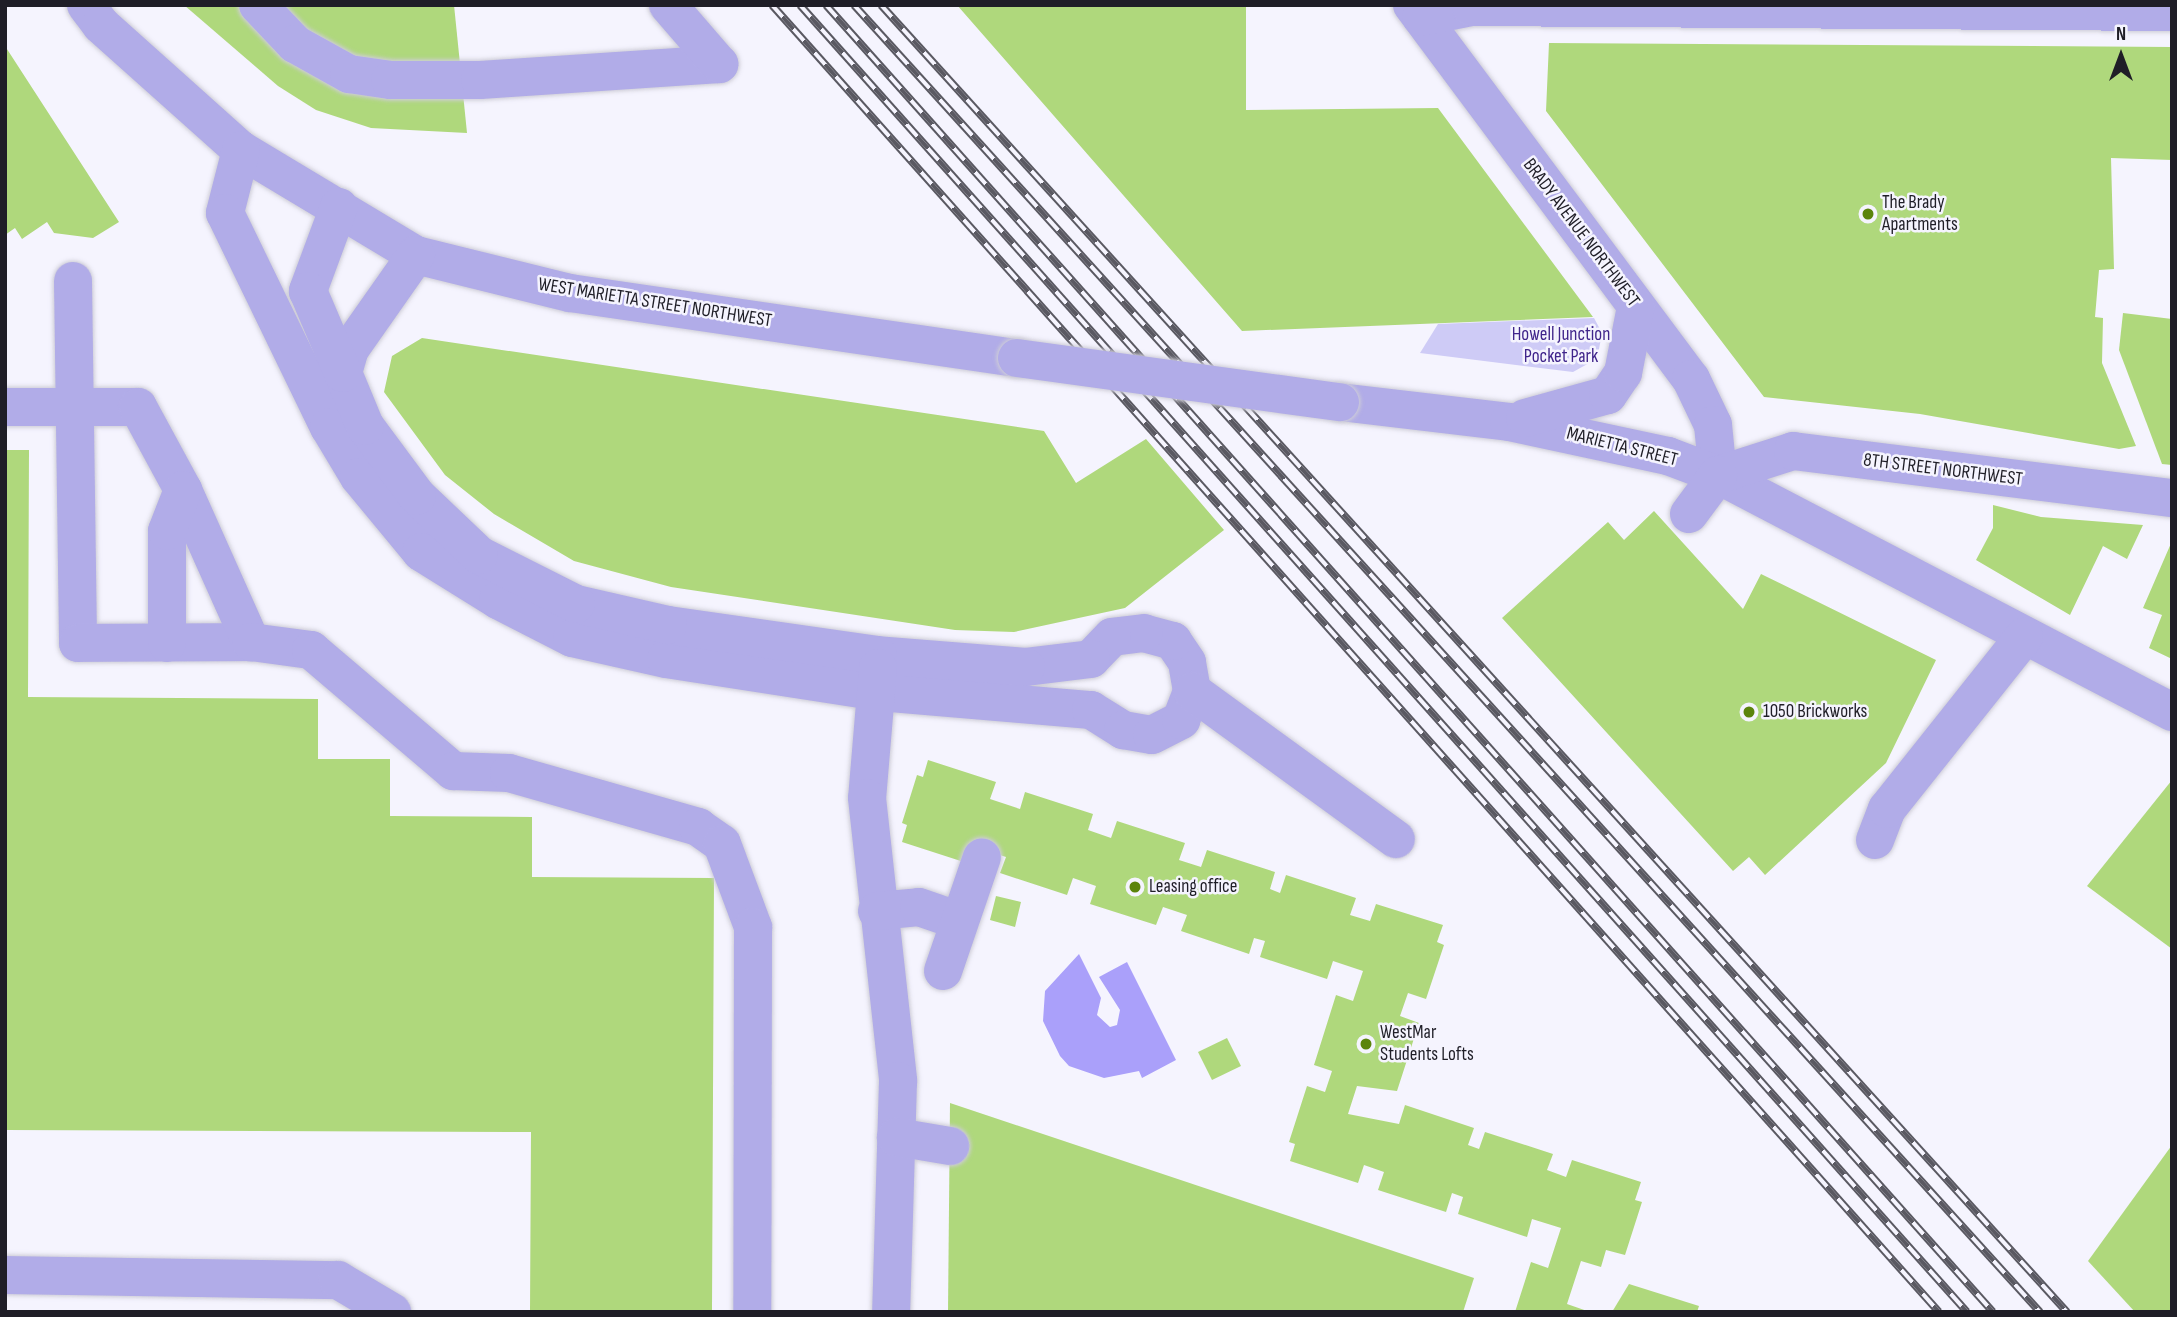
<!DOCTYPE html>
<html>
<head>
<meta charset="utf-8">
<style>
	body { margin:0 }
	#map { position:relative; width:2177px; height:1317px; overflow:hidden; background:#f5f4fe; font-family:"Sofia Sans Condensed",sans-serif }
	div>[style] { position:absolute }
	.green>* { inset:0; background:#cecbf6 }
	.water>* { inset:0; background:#aaa0fa }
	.building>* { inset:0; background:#afd87c }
	.roads { filter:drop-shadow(0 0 2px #cecdd7) drop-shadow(0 0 2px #cecdd7) }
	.minor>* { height:38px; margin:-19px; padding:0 19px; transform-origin:19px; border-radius:19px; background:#b1ace8 }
	.rail>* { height:8px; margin-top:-4px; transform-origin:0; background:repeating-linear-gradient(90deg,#f5f4fe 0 16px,#5a5962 0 32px); box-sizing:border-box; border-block:2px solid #5a5962 }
	.bridges { filter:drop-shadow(0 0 2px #cecdd7) drop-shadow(0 0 2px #cecdd7) }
	.minor-bridge>* { height:38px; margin:-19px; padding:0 19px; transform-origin:19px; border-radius:19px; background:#b1ace8 }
	.dots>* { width:19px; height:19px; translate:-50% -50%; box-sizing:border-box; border:4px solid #f5f4fe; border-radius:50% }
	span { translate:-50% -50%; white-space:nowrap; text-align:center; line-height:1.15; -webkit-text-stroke:5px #f5f4fe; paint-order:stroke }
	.poi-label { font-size:19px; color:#1f1e27 }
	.left { translate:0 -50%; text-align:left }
	.street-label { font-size:19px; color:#1f1e27 }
	.park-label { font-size:19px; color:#40258b }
	.frame { position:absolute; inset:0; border:7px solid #1f1e27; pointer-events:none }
	.north { position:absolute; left:2086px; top:21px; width:70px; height:70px; -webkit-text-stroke:5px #f5f4fe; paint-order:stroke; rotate:0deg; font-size:19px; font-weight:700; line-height:28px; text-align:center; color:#1f1e27 }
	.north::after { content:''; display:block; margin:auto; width:24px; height:32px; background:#1f1e27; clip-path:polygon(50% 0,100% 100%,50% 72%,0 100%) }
</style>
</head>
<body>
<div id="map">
	<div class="green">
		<i style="clip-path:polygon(1594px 318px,1602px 333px,1599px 349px,1591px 362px,1573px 372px,1420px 353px,1438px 324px)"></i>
	</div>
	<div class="water">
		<i style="clip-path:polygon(1079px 954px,1101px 998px,1097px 1015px,1110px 1027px,1117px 1025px,1120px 1010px,1099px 977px,1127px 962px,1176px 1060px,1142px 1078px,1139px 1071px,1104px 1078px,1069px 1066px,1060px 1056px,1043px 1021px,1045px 991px)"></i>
	</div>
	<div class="building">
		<i style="clip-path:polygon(184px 5px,454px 5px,467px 133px,371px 128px,316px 110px,278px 86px)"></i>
		<i style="clip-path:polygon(957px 5px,1246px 5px,1246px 110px,1438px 108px,1593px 317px,1242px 331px)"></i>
		<i style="clip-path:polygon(1549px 43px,2172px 47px,2172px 160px,2111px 158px,2114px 269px,2099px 270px,2095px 317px,2103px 318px,2102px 363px,2136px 446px,2119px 449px,1920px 414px,1764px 397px,1546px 111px)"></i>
		<i style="clip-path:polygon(5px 46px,119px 222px,93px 238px,54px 233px,47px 222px,22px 239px,15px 228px,5px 235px)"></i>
		<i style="clip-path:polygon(2123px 313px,2172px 319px,2172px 465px,2162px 464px,2119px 350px)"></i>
		<i style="clip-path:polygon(422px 338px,1044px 431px,1076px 483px,1146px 439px,1224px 530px,1125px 608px,1014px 632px,955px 630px,671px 587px,574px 561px,494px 514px,445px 475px,384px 392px,392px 356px)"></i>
		<i style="clip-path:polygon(5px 450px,29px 450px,28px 697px,318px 699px,318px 759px,390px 759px,390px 816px,532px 817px,532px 877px,714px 878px,712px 1312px,530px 1312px,531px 1132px,5px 1130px)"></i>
		<i style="clip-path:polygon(1993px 505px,2041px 517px,2143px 525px,2127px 559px,2103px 546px,2070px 615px,1976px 560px,1993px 528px)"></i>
		<i style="clip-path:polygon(1654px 511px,1743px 609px,1761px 574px,1936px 660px,1886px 763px,1765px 875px,1749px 857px,1733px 871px,1502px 618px,1608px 522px,1624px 540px)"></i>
		<i style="clip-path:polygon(2172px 541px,2172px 659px,2149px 648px,2162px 615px,2143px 608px)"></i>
		<i style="clip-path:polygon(928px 760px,996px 782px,990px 799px,1020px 809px,1025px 792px,1093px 814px,1088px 830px,1111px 838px,1117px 821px,1185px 843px,1179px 860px,1201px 867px,1207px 850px,1275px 872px,1270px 889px,1280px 893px,1286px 875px,1356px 898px,1350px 915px,1370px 921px,1376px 904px,1443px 925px,1437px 942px,1444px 945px,1426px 999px,1408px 993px,1400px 1016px,1419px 1023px,1397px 1091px,1357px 1086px,1348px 1114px,1399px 1124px,1405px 1105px,1474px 1128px,1468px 1145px,1479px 1149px,1485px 1132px,1553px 1154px,1547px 1170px,1566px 1177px,1572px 1160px,1641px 1182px,1635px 1200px,1642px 1202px,1625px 1255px,1606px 1250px,1601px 1267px,1581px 1261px,1567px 1304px,1590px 1312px,1515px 1312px,1531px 1262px,1548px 1268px,1561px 1228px,1532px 1219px,1527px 1237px,1458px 1214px,1463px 1197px,1452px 1193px,1446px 1212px,1378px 1190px,1384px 1172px,1364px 1165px,1358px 1183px,1290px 1161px,1295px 1144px,1289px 1142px,1307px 1086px,1325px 1092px,1332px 1071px,1314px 1065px,1336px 995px,1353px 1001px,1363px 971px,1333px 961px,1327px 979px,1260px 957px,1265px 941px,1254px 938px,1249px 954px,1181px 931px,1187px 915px,1163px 907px,1156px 925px,1090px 904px,1096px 886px,1073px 878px,1067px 895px,1000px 873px,1006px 857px,975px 847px,970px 864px,902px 842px,907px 825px,902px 823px,917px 775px,923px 777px)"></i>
		<i style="clip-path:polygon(2172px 780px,2172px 949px,2087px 886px)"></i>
		<i style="clip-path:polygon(996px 896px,1021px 902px,1015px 927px,990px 920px)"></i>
		<i style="clip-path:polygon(1227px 1038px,1241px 1066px,1212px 1080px,1198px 1052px)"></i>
		<i style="clip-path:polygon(950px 1103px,1474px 1278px,1463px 1312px,948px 1312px)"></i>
		<i style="clip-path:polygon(2172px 1145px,2172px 1312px,2135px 1312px,2088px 1261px)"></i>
		<i style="clip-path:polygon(1629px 1284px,1699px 1306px,1697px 1312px,1612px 1312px)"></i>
	</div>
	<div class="roads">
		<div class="minor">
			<i style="left:86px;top:5px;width:25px;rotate:53deg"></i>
			<i style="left:101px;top:25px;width:188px;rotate:41.8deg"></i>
			<i style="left:241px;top:150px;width:204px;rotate:31deg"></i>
			<i style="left:416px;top:255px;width:159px;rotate:13.9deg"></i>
			<i style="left:570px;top:293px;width:452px;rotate:8.3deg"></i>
			<i style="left:258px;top:5px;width:54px;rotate:46.5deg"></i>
			<i style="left:295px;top:44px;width:62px;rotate:29.1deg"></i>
			<i style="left:349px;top:74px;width:41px;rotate:8.3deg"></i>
			<i style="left:390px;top:80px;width:90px"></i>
			<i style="left:480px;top:80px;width:240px;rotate:-3.8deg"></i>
			<i style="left:668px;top:5px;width:78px;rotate:49.2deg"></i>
			<i style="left:1412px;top:5px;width:467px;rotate:53.3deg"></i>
			<i style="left:1691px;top:379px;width:51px;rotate:64.4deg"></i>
			<i style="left:1713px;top:425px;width:50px;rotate:84.3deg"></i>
			<i style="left:1421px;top:17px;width:51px;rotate:-11.3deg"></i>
			<i style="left:1471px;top:7px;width:701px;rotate:0.41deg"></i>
			<i style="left:241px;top:150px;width:65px;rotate:104.3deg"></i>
			<i style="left:225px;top:213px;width:238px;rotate:64.1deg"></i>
			<i style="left:329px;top:427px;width:58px;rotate:59deg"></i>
			<i style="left:359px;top:477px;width:97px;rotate:50.4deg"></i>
			<i style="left:421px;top:552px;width:91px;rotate:31.9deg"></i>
			<i style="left:498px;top:600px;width:83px;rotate:27.2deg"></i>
			<i style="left:572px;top:638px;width:96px;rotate:12.6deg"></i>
			<i style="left:666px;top:659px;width:216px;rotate:8.8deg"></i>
			<i style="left:879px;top:692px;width:213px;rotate:4.9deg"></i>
			<i style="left:1091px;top:710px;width:38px;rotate:32deg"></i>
			<i style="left:1123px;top:730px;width:29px;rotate:10deg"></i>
			<i style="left:1152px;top:735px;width:33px;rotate:-27deg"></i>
			<i style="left:1181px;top:720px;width:31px;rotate:-69deg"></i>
			<i style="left:1192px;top:691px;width:29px;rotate:-100deg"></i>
			<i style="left:1187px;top:662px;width:25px;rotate:-124deg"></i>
			<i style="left:1173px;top:641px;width:30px;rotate:-165deg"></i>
			<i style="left:1144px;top:633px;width:32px;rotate:173deg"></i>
			<i style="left:1112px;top:637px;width:30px;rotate:134deg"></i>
			<i style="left:1091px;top:659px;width:65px;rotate:173deg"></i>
			<i style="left:1026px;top:667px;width:148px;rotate:-175.4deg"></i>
			<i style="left:878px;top:655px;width:212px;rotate:-171.9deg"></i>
			<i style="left:668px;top:625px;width:94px;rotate:-167.1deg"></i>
			<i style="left:576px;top:604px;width:109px;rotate:-153.2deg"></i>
			<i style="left:479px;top:555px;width:86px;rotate:-136.4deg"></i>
			<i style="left:417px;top:496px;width:87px;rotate:-126.6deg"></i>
			<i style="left:365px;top:426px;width:57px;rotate:-112.5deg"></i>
			<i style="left:343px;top:373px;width:25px;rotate:-74deg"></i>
			<i style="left:350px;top:349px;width:115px;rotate:-54.9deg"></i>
			<i style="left:339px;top:207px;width:90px;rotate:110.3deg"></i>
			<i style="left:308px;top:291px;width:89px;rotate:66.9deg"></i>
			<i style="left:73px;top:281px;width:362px;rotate:89.2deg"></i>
			<i style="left:78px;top:643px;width:173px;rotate:-0.3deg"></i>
			<i style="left:1340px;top:402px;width:170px;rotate:6.7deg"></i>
			<i style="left:1509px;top:422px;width:163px;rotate:12.1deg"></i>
			<i style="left:1668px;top:456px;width:53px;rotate:20.8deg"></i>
			<i style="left:1718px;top:475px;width:512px;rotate:27.57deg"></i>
			<i style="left:5px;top:407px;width:133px"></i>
			<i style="left:138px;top:407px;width:94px;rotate:61.5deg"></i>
			<i style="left:183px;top:490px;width:167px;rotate:65.9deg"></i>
			<i style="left:251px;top:642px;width:61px;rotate:7.6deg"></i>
			<i style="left:311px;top:650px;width:187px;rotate:40.4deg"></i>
			<i style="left:453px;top:771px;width:56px;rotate:2deg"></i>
			<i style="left:509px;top:773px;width:197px;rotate:15.9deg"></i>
			<i style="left:698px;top:827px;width:29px;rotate:35deg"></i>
			<i style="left:722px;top:844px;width:89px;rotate:69.5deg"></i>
			<i style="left:753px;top:927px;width:385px;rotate:90.1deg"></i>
			<i style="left:1525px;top:418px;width:86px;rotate:-15.5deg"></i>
			<i style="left:1608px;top:395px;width:27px;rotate:-56deg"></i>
			<i style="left:1623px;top:373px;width:67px;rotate:-78.9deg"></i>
			<i style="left:1718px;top:475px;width:79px;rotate:-17.7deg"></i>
			<i style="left:1793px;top:451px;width:382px;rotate:7.1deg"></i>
			<i style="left:1689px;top:514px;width:49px;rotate:-53.4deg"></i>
			<i style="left:167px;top:643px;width:112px;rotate:-90deg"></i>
			<i style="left:167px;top:531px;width:44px;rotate:-68.7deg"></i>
			<i style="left:878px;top:668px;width:130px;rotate:94.8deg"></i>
			<i style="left:867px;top:798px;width:285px;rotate:83.7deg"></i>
			<i style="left:898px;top:1081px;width:231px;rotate:91.7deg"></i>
			<i style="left:1192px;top:691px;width:252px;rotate:36deg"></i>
			<i style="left:1875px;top:840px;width:33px;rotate:-69deg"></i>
			<i style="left:1887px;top:809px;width:220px;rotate:-51.5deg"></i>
			<i style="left:877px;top:911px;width:42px;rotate:-5.4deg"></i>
			<i style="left:919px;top:907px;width:43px;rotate:18.9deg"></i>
			<i style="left:943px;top:971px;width:120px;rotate:-71.1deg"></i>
			<i style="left:896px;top:1137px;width:55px;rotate:9.5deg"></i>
			<i style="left:5px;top:1275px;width:333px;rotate:0.9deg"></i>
			<i style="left:338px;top:1280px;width:63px;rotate:30.7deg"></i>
		</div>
	</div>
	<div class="rail">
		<i style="left:772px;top:5px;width:1752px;rotate:48.24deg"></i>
		<i style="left:800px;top:5px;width:1752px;rotate:48.24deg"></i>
		<i style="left:826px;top:5px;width:1752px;rotate:48.24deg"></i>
		<i style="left:854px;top:5px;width:1765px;rotate:47.78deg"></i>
		<i style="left:881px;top:5px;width:1765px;rotate:47.78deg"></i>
	</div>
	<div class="bridges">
		<div class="minor-bridge">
			<i style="left:1017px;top:358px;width:326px;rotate:7.8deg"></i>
		</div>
	</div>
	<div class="dots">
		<i style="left:1868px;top:214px;background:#5b840c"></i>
		<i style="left:1749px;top:712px;background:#5b840c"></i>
		<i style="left:1135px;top:887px;background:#5b840c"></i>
		<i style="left:1366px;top:1044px;background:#5b840c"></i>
	</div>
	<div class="poi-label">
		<span class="left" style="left:1882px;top:214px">The Brady<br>Apartments</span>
		<span class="left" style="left:1763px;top:712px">1050 Brickworks</span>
		<span class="left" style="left:1149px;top:887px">Leasing office</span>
		<span class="left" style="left:1380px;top:1044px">WestMar<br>Students Lofts</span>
	</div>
	<div class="street-label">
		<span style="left:1581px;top:233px;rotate:53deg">BRADY AVENUE NORTHWEST</span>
		<span style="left:655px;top:303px;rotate:9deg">WEST MARIETTA STREET NORTHWEST</span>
		<span style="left:1622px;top:447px;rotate:14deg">MARIETTA STREET</span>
		<span style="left:1943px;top:470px;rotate:7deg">8TH STREET NORTHWEST</span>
	</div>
	<div class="park-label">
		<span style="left:1561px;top:346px">Howell Junction<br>Pocket Park</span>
	</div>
	<div class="frame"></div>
	<div class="north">N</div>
</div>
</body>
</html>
